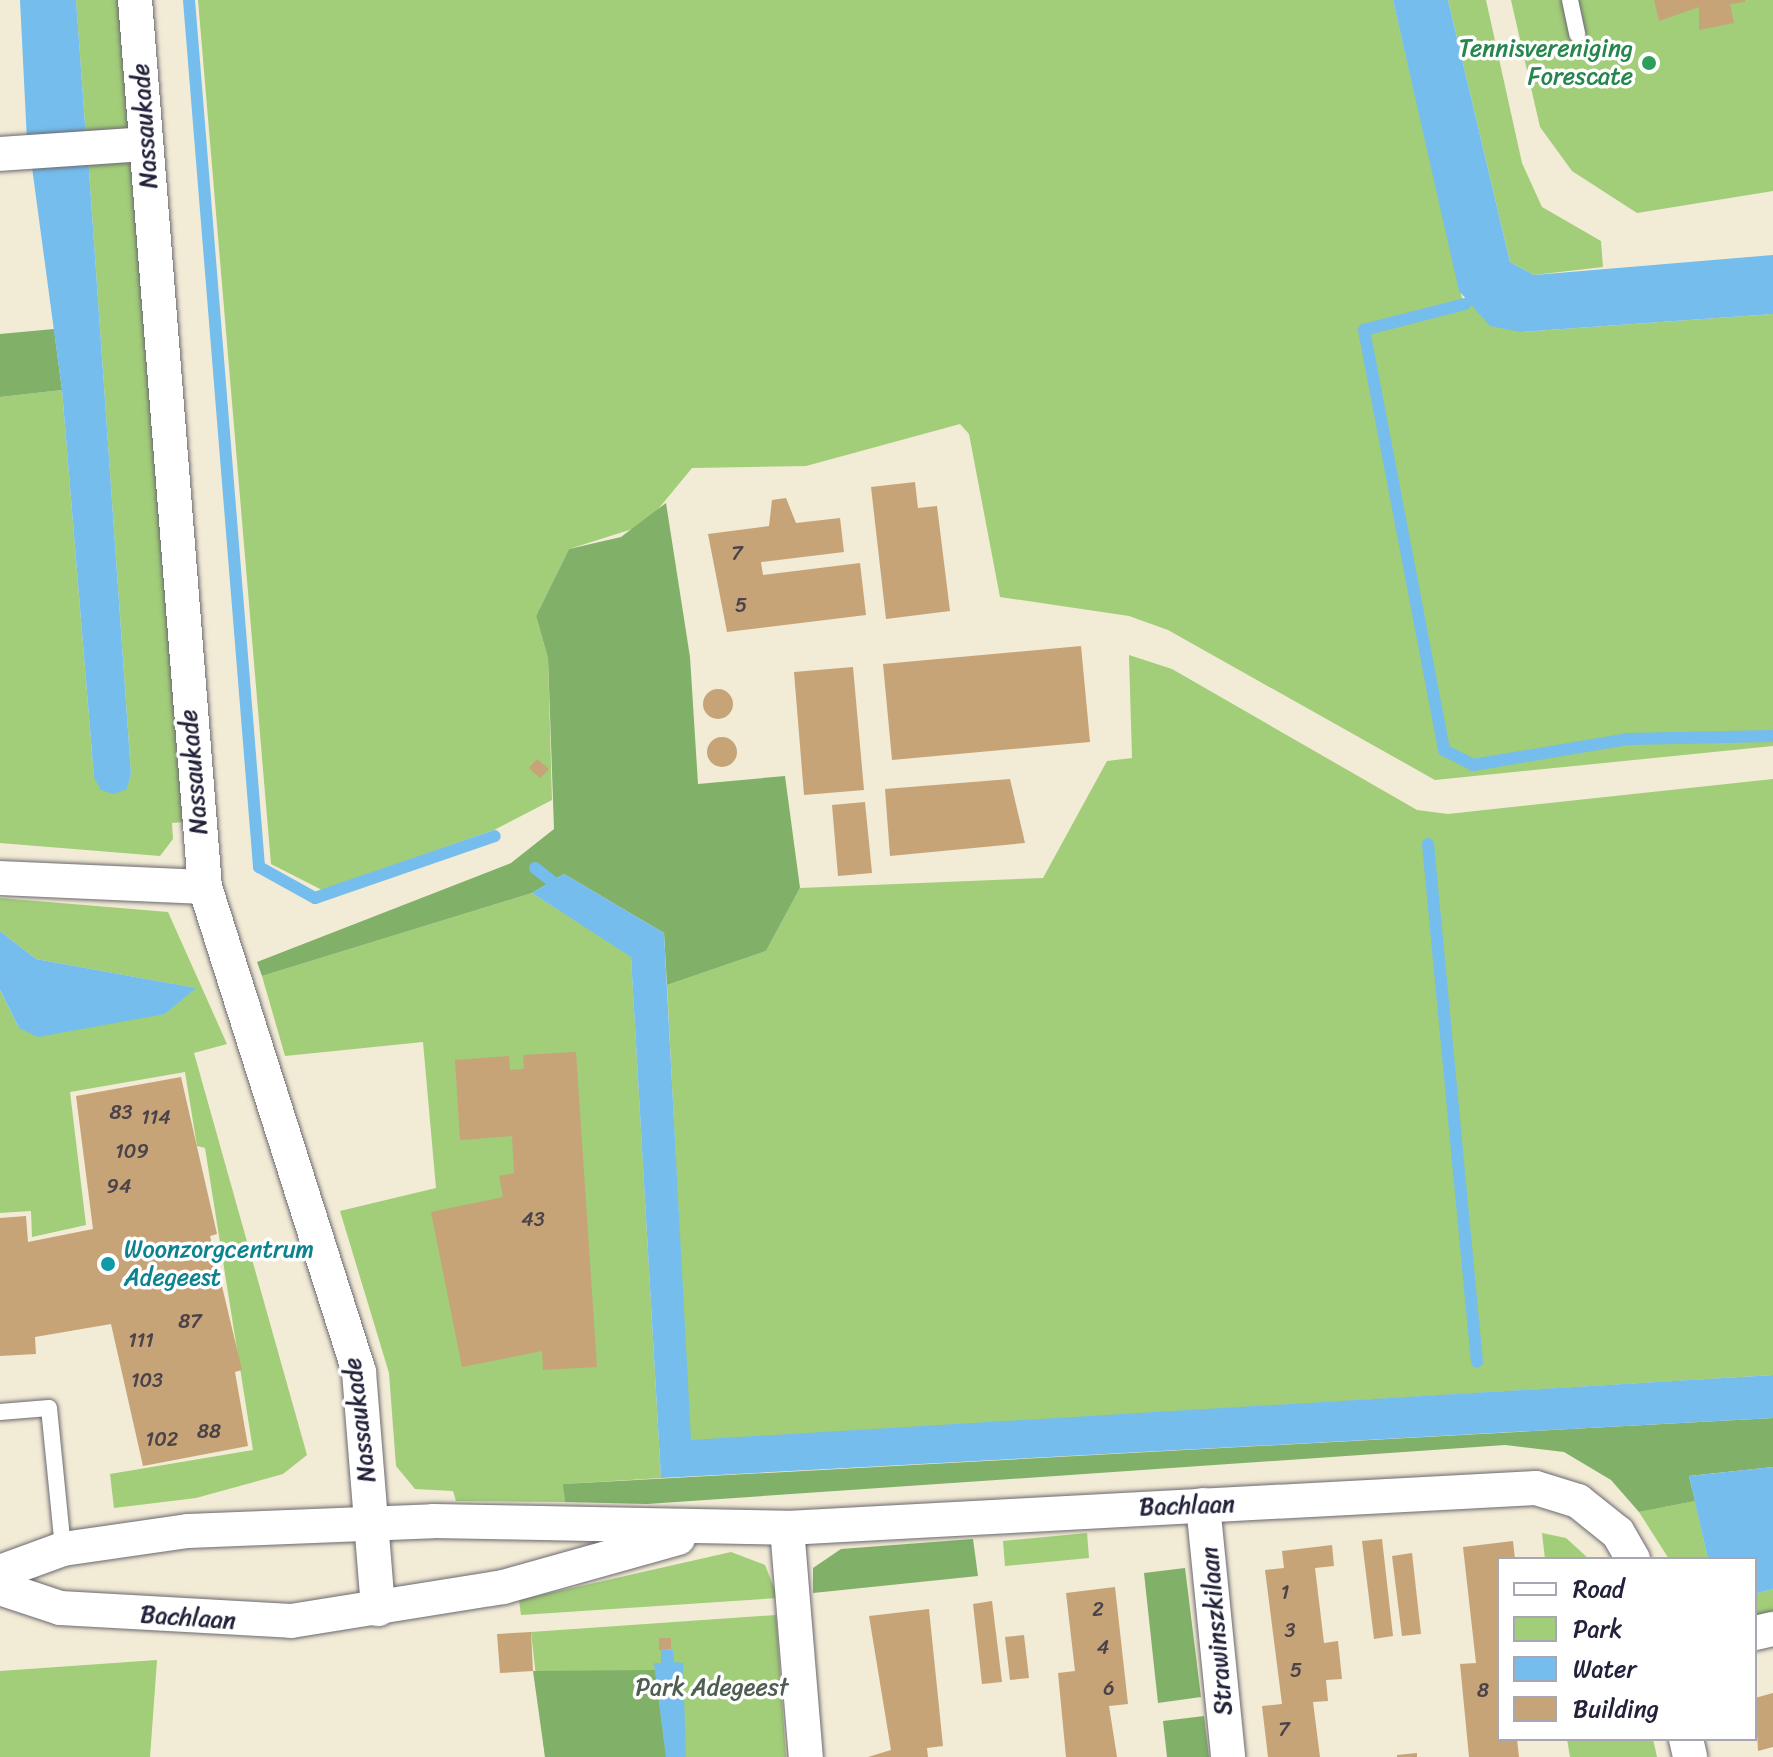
<!DOCTYPE html>
<html>
<head>
<meta charset="utf-8">
<style>
	body { margin:0 }
	#map { position:relative; width:1773px; height:1757px; overflow:hidden; background:#f2ebd5; font-family:Sriracha,sans-serif }
	div>[style] { position:absolute }
	.green>* { inset:0; background:#a2cd79 }
	.forest>* { inset:0; background:#81b069 }
	.water>* { inset:0; background:#74bdec }
	.stream>* { height:12px; margin:-6px; padding:0 6px; transform-origin:6px; border-radius:6px; background:#74bdec }
	.building>* { inset:0; background:#c6a477 }
	.round { border-radius:50% }
	.roads { filter:drop-shadow(0 0 2px #6b6871) drop-shadow(0 0 2px #6b6871) }
	.service>* { height:16px; margin:-8px; padding:0 8px; transform-origin:8px; border-radius:8px; background:#fff }
	.minor>* { height:34px; margin:-17px; padding:0 17px; transform-origin:17px; border-radius:17px; background:#fff }
	.dots>* { width:22px; height:22px; translate:-50% -50%; box-sizing:border-box; border:4px solid #fff; border-radius:50% }
	span { translate:-50% -50%; white-space:nowrap; text-align:center; line-height:1.15; -webkit-text-stroke:7px #fff; paint-order:stroke }
	.number-label { font-size:20px; color:#4b424a }
	.number-label span { -webkit-text-stroke-width:0 }
	.leisure-label { font-size:24px; color:#27864d }
	.right { translate:-100% -50%; text-align:right }
	.street-label { font-size:24px; color:#22223b }
	.culture-label { font-size:24px; color:#0d838f }
	.left { translate:0 -50%; text-align:left }
	.park-label { font-size:24px; color:#4f5e51 }
	.legend { position:absolute; left:1497px; top:1557px; width:260px; height:184px; box-sizing:border-box; background:#fff; border:2px solid #a7a7b1; margin:0; padding:10px 14px; list-style:none; font-size:24px; color:#22223b }
	.legend li { display:flex; align-items:center; gap:16px; height:40px }
	.legend b { width:40px; border:2px solid #a7a7b1 }
</style>
</head>
<body>
<div id="map">
	<div class="green">
		<i style="clip-path:polygon(76px 0,120px 0,130px 135px,86px 138px)"></i>
		<i style="clip-path:polygon(198px 0,1393px 0,1462px 298px,1521px 332px,1773px 314px,1773px 746px,1435px 780px,1168px 630px,1129px 616px,1000px 597px,969px 434px,960px 424px,806px 466px,692px 468px,645px 525px,569px 549px,536px 616px,548px 658px,552px 800px,494px 830px,322px 890px,271px 864px)"></i>
		<i style="clip-path:polygon(1448px 0,1486px 0,1522px 163px,1542px 207px,1601px 241px,1603px 267px,1534px 275px,1510px 262px)"></i>
		<i style="clip-path:polygon(1511px 0,1773px 0,1773px 191px,1637px 213px,1572px 171px,1540px 127px)"></i>
		<i style="clip-path:polygon(88px 156px,131px 157px,184px 822px,172px 823px,173px 839px,160px 856px,0 843px,0 397px,62px 390px,94px 777px,127px 788px,131px 774px)"></i>
		<i style="clip-path:polygon(1129px 655px,1172px 669px,1417px 810px,1448px 814px,1773px 779px,1773px 1375px,690px 1441px,667px 985px,766px 951px,800px 888px,1043px 878px,1107px 761px,1132px 758px)"></i>
		<i style="clip-path:polygon(532px 893px,631px 956px,661px 1478px,564px 1484px,565px 1502px,456px 1501px,453px 1491px,415px 1489px,396px 1466px,389px 1373px,340px 1211px,436px 1188px,423px 1042px,285px 1056px,262px 976px)"></i>
		<i style="clip-path:polygon(0 898px,168px 912px,227px 1044px,194px 1053px,307px 1455px,283px 1474px,196px 1498px,114px 1508px,110px 1474px,253px 1450px,205px 1148px,197px 1146px,185px 1072px,70px 1092px,86px 1225px,32px 1237px,31px 1211px,0 1213px,0 990px,19px 1028px,165px 1014px,195px 988px,36px 959px,0 931px)"></i>
		<i style="clip-path:polygon(1695px 1501px,1708px 1559px,1669px 1559px,1639px 1512px)"></i>
		<i style="clip-path:polygon(1087px 1533px,1089px 1558px,1005px 1566px,1003px 1541px)"></i>
		<i style="clip-path:polygon(1542px 1533px,1566px 1538px,1589px 1559px,1545px 1559px)"></i>
		<i style="clip-path:polygon(731px 1552px,765px 1565px,778px 1598px,521px 1615px,519px 1600px)"></i>
		<i style="clip-path:polygon(1773px 1589px,1773px 1615px,1755px 1619px,1755px 1594px)"></i>
		<i style="clip-path:polygon(776px 1615px,786px 1757px,545px 1757px,531px 1632px)"></i>
		<i style="clip-path:polygon(157px 1660px,150px 1757px,0 1757px,0 1671px)"></i>
		<i style="clip-path:polygon(1567px 1739px,1653px 1739px,1657px 1757px,1570px 1757px)"></i>
	</div>
	<div class="forest">
		<i style="clip-path:polygon(54px 329px,62px 390px,0 397px,0 334px)"></i>
		<i style="clip-path:polygon(666px 503px,690px 657px,698px 784px,785px 776px,800px 888px,766px 951px,667px 985px,664px 933px,564px 874px,532px 893px,262px 976px,257px 962px,511px 863px,554px 829px,548px 658px,536px 616px,569px 549px,621px 537px)"></i>
		<i style="clip-path:polygon(1773px 1418px,1773px 1467px,1689px 1476px,1695px 1501px,1639px 1512px,1611px 1480px,1564px 1452px,1505px 1445px,647px 1504px,565px 1502px,563px 1484px)"></i>
		<i style="clip-path:polygon(973px 1539px,978px 1576px,813px 1593px,813px 1568px,841px 1549px)"></i>
		<i style="clip-path:polygon(1185px 1568px,1201px 1697px,1158px 1703px,1144px 1573px)"></i>
		<i style="clip-path:polygon(655px 1670px,666px 1757px,545px 1757px,533px 1671px)"></i>
		<i style="clip-path:polygon(1204px 1716px,1209px 1757px,1167px 1757px,1163px 1721px)"></i>
	</div>
	<div class="water">
		<i style="clip-path:polygon(20px 0,76px 0,86px 138px,27px 141px)"></i>
		<i style="clip-path:polygon(1393px 0,1448px 0,1510px 262px,1534px 275px,1773px 255px,1773px 314px,1521px 332px,1490px 326px,1459px 291px)"></i>
		<i style="clip-path:polygon(88px 156px,131px 774px,127px 789px,114px 794px,101px 790px,94px 777px,62px 390px,31px 160px)"></i>
		<i style="clip-path:polygon(564px 874px,664px 933px,691px 1440px,1773px 1375px,1773px 1418px,661px 1478px,631px 957px,532px 893px)"></i>
		<i style="clip-path:polygon(0 931px,36px 959px,196px 988px,165px 1014px,38px 1037px,19px 1028px,0 990px)"></i>
		<i style="clip-path:polygon(1773px 1467px,1773px 1589px,1755px 1594px,1755px 1559px,1708px 1559px,1689px 1476px)"></i>
		<i style="clip-path:polygon(661px 1650px,673px 1650px,674px 1662px,683px 1663px,686px 1757px,666px 1757px,654px 1663px,661px 1663px)"></i>
	</div>
	<div class="stream">
		<i style="left:189px;top:0;width:870px;rotate:85.38deg"></i>
		<i style="left:259px;top:867px;width:64px;rotate:29deg"></i>
		<i style="left:315px;top:898px;width:190px;rotate:-19deg"></i>
		<i style="left:1465px;top:304px;width:104px;rotate:165.6deg"></i>
		<i style="left:1364px;top:330px;width:428px;rotate:79.2deg"></i>
		<i style="left:1444px;top:750px;width:33px;rotate:27deg"></i>
		<i style="left:1473px;top:765px;width:158px;rotate:-9.5deg"></i>
		<i style="left:1629px;top:739px;width:144px;rotate:-1.2deg"></i>
		<i style="left:1428px;top:844px;width:520px;rotate:84.6deg"></i>
		<i style="left:535px;top:868px;width:36px;rotate:38deg"></i>
	</div>
	<div class="building">
		<i style="clip-path:polygon(1654px 0,1745px 0,1745px 2px,1730px 4px,1734px 23px,1699px 30px,1699px 7px,1659px 21px)"></i>
		<i style="clip-path:polygon(915px 482px,918px 508px,937px 506px,950px 611px,886px 619px,871px 487px)"></i>
		<i style="clip-path:polygon(786px 498px,796px 523px,840px 518px,844px 552px,761px 562px,763px 575px,860px 563px,866px 615px,727px 632px,708px 534px,769px 526px,772px 500px)"></i>
		<i style="clip-path:polygon(1081px 646px,1090px 742px,892px 760px,883px 664px)"></i>
		<i style="clip-path:polygon(853px 667px,864px 790px,804px 795px,794px 672px)"></i>
		<i class="round" style="left:703px;top:689px;width:30px;height:30px"></i>
		<i class="round" style="left:707px;top:737px;width:30px;height:30px"></i>
		<i style="clip-path:polygon(537px 759px,549px 769px,540px 778px,529px 768px)"></i>
		<i style="clip-path:polygon(1010px 779px,1025px 843px,890px 856px,885px 789px)"></i>
		<i style="clip-path:polygon(865px 802px,872px 873px,838px 876px,832px 805px)"></i>
		<i style="clip-path:polygon(576px 1052px,597px 1367px,543px 1370px,542px 1351px,462px 1367px,431px 1212px,503px 1197px,499px 1176px,514px 1173px,512px 1136px,460px 1140px,455px 1060px,509px 1056px,510px 1070px,524px 1069px,523px 1055px)"></i>
		<i style="clip-path:polygon(181px 1077px,217px 1234px,210px 1236px,242px 1370px,235px 1372px,248px 1446px,143px 1466px,111px 1324px,35px 1337px,36px 1354px,0 1356px,0 1218px,26px 1216px,28px 1242px,93px 1229px,76px 1096px)"></i>
		<i style="clip-path:polygon(1382px 1539px,1393px 1636px,1374px 1639px,1362px 1541px)"></i>
		<i style="clip-path:polygon(1513px 1541px,1515px 1559px,1499px 1559px,1499px 1739px,1517px 1739px,1519px 1757px,1469px 1757px,1460px 1664px,1476px 1663px,1463px 1547px)"></i>
		<i style="clip-path:polygon(1332px 1545px,1334px 1566px,1315px 1568px,1324px 1643px,1338px 1641px,1342px 1679px,1326px 1680px,1328px 1701px,1313px 1702px,1320px 1757px,1268px 1757px,1262px 1706px,1282px 1704px,1265px 1570px,1284px 1568px,1282px 1551px)"></i>
		<i style="clip-path:polygon(1412px 1553px,1421px 1634px,1402px 1636px,1392px 1556px)"></i>
		<i style="clip-path:polygon(1115px 1587px,1128px 1704px,1109px 1706px,1117px 1757px,1066px 1757px,1058px 1673px,1075px 1671px,1066px 1593px)"></i>
		<i style="clip-path:polygon(992px 1601px,1002px 1682px,982px 1684px,973px 1604px)"></i>
		<i style="clip-path:polygon(929px 1609px,943px 1746px,927px 1748px,928px 1757px,868px 1757px,891px 1750px,869px 1616px)"></i>
		<i style="clip-path:polygon(531px 1632px,533px 1671px,500px 1673px,497px 1634px)"></i>
		<i style="clip-path:polygon(1024px 1635px,1029px 1678px,1010px 1680px,1005px 1637px)"></i>
		<i style="clip-path:polygon(659px 1638px,671px 1638px,671px 1649px,659px 1650px)"></i>
		<i style="clip-path:polygon(1773px 1693px,1773px 1747px,1758px 1751px,1755px 1698px)"></i>
		<i style="clip-path:polygon(1417px 1753px,1417px 1757px,1397px 1757px,1397px 1755px)"></i>
	</div>
	<div class="roads">
		<div class="service">
			<i style="left:1570px;top:0;width:35px;rotate:78deg"></i>
			<i style="left:0;top:1412px;width:49px;rotate:-4.7deg"></i>
			<i style="left:49px;top:1408px;width:142px;rotate:84.3deg"></i>
		</div>
		<div class="minor">
			<i style="left:135px;top:0;width:890px;rotate:85.49deg"></i>
			<i style="left:205px;top:887px;width:509px;rotate:72.38deg"></i>
			<i style="left:359px;top:1372px;width:238px;rotate:85.4deg"></i>
			<i style="left:0;top:154px;width:146px;rotate:-3.9deg"></i>
			<i style="left:0;top:878px;width:205px;rotate:2.5deg"></i>
			<i style="left:1203px;top:1505px;width:253px;rotate:84.3deg"></i>
			<i style="left:787px;top:1528px;width:230px;rotate:85.3deg"></i>
			<i style="left:0;top:1572px;width:67px;rotate:-20.1deg"></i>
			<i style="left:63px;top:1549px;width:126px;rotate:-8.2deg"></i>
			<i style="left:188px;top:1531px;width:245px;rotate:-2.3deg"></i>
			<i style="left:433px;top:1521px;width:354px;rotate:1.1deg"></i>
			<i style="left:787px;top:1528px;width:750px;rotate:-3.06deg"></i>
			<i style="left:1536px;top:1488px;width:44px;rotate:17.2deg"></i>
			<i style="left:1578px;top:1501px;width:51px;rotate:38.7deg"></i>
			<i style="left:1618px;top:1533px;width:30px;rotate:60deg"></i>
			<i style="left:0;top:1588px;width:63px;rotate:18.4deg"></i>
			<i style="left:60px;top:1608px;width:231px;rotate:3.2deg"></i>
			<i style="left:291px;top:1621px;width:215px;rotate:-9.1deg"></i>
			<i style="left:503px;top:1587px;width:182px;rotate:-15.6deg"></i>
			<i style="left:1755px;top:1633px;width:18px;rotate:-13deg"></i>
			<i style="left:1686px;top:1739px;width:18px;rotate:77deg"></i>
		</div>
	</div>
	<div class="dots">
		<i style="left:1649px;top:63px;background:#2e9e5b"></i>
		<i style="left:108px;top:1264px;background:#0f9aa8"></i>
	</div>
	<div class="number-label">
		<span style="left:737px;top:553px">7</span>
		<span style="left:741px;top:605px">5</span>
		<span style="left:121px;top:1112px">83</span>
		<span style="left:156px;top:1117px">114</span>
		<span style="left:132px;top:1151px">109</span>
		<span style="left:119px;top:1186px">94</span>
		<span style="left:533px;top:1219px">43</span>
		<span style="left:190px;top:1321px">87</span>
		<span style="left:141px;top:1340px">111</span>
		<span style="left:147px;top:1380px">103</span>
		<span style="left:209px;top:1431px">88</span>
		<span style="left:162px;top:1439px">102</span>
		<span style="left:1285px;top:1592px">1</span>
		<span style="left:1098px;top:1609px">2</span>
		<span style="left:1290px;top:1630px">3</span>
		<span style="left:1103px;top:1647px">4</span>
		<span style="left:1296px;top:1670px">5</span>
		<span style="left:1109px;top:1688px">6</span>
		<span style="left:1483px;top:1690px">8</span>
		<span style="left:1284px;top:1729px">7</span>
	</div>
	<div class="leisure-label">
		<span class="right" style="left:1633px;top:63px">Tennisvereniging<br>Forescate</span>
	</div>
	<div class="street-label">
		<span style="left:145px;top:126px;rotate:-94deg">Nassaukade</span>
		<span style="left:194px;top:772px;rotate:-95deg">Nassaukade</span>
		<span style="left:360px;top:1420px;rotate:-97deg">Nassaukade</span>
		<span style="left:1187px;top:1506px;rotate:-2deg">Bachlaan</span>
		<span style="left:188px;top:1618px;rotate:4deg">Bachlaan</span>
		<span style="left:1217px;top:1631px;rotate:-95deg">Strawinszkilaan</span>
	</div>
	<div class="culture-label">
		<span class="left" style="left:124px;top:1264px">Woonzorgcentrum<br>Adegeest</span>
	</div>
	<div class="park-label">
		<span style="left:712px;top:1688px">Park Adegeest</span>
	</div>
	<ul class="legend">
	<li><b style="height:10px;background:#fff"></b>Road</li>
	<li><b style="height:22px;background:#a2cd79"></b>Park</li>
	<li><b style="height:22px;background:#74bdec"></b>Water</li>
	<li><b style="height:22px;background:#c6a477"></b>Building</li>
	</ul>
</div>
</body>
</html>
